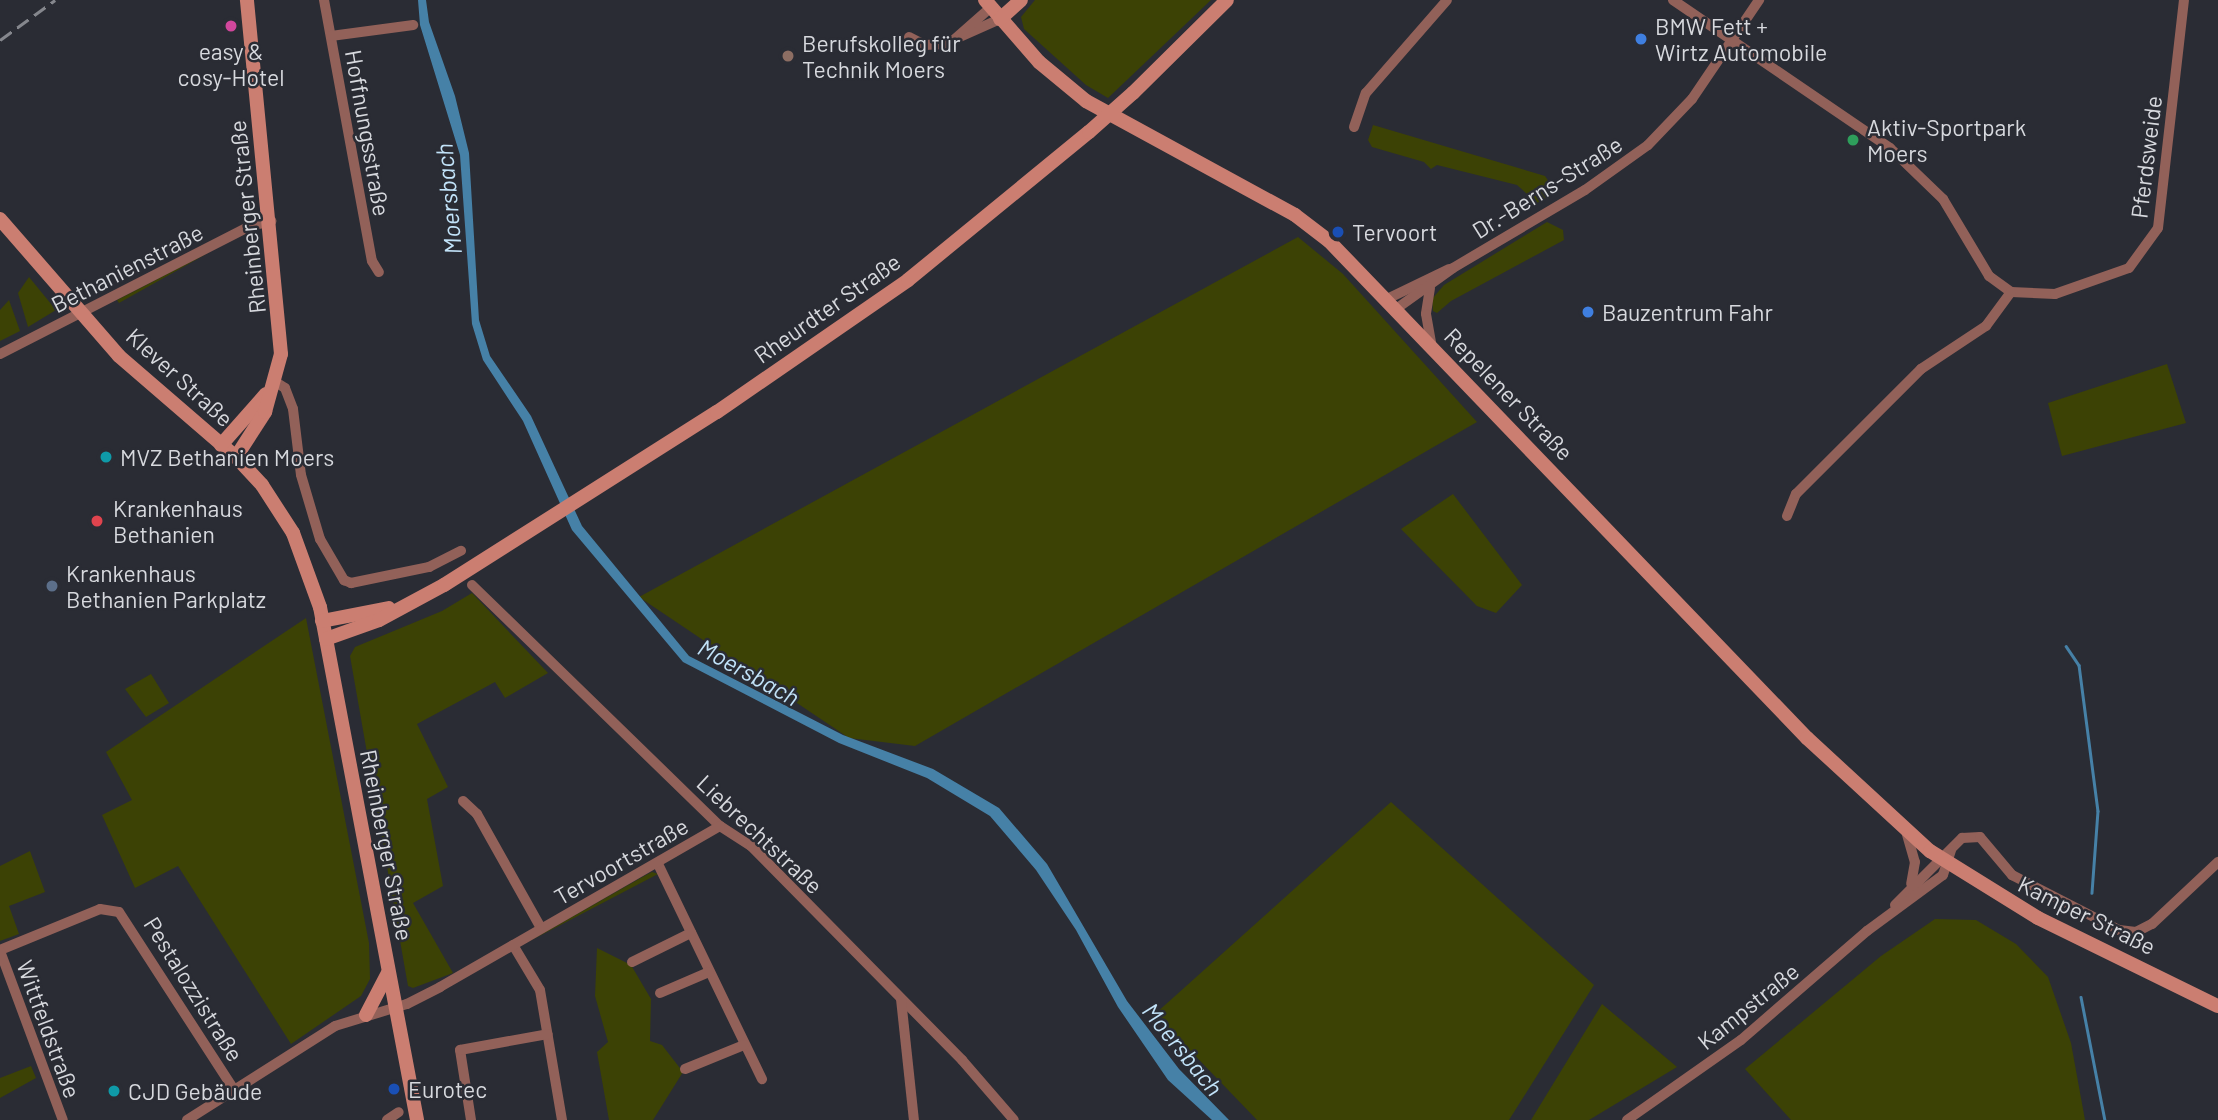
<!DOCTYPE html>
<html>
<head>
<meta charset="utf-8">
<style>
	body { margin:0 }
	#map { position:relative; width:2218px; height:1120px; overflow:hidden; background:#2a2c34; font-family:Barlow,sans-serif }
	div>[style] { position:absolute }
	.green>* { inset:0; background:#3c4205 }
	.water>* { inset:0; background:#4681a7 }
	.stream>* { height:2.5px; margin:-1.25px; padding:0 1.25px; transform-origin:1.25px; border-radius:1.25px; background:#4681a7 }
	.street>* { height:10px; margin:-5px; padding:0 5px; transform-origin:5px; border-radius:5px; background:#926159 }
	.secondary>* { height:14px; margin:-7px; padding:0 7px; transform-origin:7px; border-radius:7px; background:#cb7e71 }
	.rail>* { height:2.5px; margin-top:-1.25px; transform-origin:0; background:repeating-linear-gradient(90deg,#85878d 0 14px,transparent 0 21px) }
	.secondary-bridge>* { height:14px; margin:-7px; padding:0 7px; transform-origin:7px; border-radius:7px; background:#cb7e71 }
	.dots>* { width:19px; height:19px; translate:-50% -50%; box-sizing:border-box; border:4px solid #2a2c34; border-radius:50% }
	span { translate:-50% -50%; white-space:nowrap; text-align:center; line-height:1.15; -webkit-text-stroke:5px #2a2c34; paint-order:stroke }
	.poi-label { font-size:23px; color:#d7d9de }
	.left { translate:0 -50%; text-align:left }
	.street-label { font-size:23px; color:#d7d9de }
	.water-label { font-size:24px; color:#c2e3f9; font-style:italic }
</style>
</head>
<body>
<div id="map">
	<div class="green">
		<i style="clip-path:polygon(1035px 0,1211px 0,1108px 98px,1086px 85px,1024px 29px,1021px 17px)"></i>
		<i style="clip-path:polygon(1373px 125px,1545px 176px,1556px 192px,1537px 203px,1517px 185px,1437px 165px,1431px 169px,1424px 162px,1372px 147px,1368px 140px)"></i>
		<i style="clip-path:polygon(1547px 222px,1563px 230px,1564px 240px,1451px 301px,1437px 313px,1433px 311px,1432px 299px,1444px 285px)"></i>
		<i style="clip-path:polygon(1298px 237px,1343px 274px,1477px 422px,915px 746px,849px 738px,639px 597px)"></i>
		<i style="clip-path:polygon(210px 252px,119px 303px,117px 300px)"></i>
		<i style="clip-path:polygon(29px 277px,56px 310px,28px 327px,18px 293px)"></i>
		<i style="clip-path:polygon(9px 300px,20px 331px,0 341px,0 310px)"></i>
		<i style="clip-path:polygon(2167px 364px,2186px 423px,2062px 456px,2048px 403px)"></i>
		<i style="clip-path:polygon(1453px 494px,1522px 585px,1496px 613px,1477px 606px,1401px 529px)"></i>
		<i style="clip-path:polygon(472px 593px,548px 673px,505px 698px,495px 682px,417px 724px,448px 787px,427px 799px,443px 886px,413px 903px,453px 973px,413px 988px,408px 986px,350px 656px,355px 647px,442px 611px)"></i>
		<i style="clip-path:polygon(306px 618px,369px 943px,370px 979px,361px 996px,291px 1044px,178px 866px,135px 888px,102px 815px,132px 800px,106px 752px)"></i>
		<i style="clip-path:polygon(151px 674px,169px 703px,146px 717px,125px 689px)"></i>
		<i style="clip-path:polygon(1391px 802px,1594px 985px,1509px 1120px,1257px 1120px,1155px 1014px)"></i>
		<i style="clip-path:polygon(30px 851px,45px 892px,9px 906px,19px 934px,0 941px,0 866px)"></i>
		<i style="clip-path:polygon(652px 872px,658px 874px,528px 942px,646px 875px)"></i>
		<i style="clip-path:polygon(1935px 919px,1976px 920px,2016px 944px,2048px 977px,2071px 1043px,2085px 1120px,1791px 1120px,1745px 1069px,1881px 956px)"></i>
		<i style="clip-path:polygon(597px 948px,631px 965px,651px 999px,650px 1041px,662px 1045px,683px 1072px,653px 1120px,609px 1120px,597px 1052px,608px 1042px,595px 996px)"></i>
		<i style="clip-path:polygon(1602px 1004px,1677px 1067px,1589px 1120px,1531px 1120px)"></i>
		<i style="clip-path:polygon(31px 1066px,36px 1078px,0 1098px,0 1078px)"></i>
	</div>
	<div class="water">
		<i style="clip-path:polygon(418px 0,426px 0,429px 22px,455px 96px,469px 153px,479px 320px,490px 356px,531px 416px,582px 526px,689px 656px,843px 735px,933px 769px,999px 808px,1047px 864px,1127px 1001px,1179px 1069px,1229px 1120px,1212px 1120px,1168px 1080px,1118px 1007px,1076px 930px,1036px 870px,990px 816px,927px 778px,839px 743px,683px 662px,572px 530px,523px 421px,483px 360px,472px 324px,460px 155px,420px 25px)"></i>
	</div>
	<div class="stream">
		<i style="left:2066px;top:646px;width:23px;rotate:56deg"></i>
		<i style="left:2079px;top:665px;width:147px;rotate:82.6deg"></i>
		<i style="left:2098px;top:811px;width:82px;rotate:94.2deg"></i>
		<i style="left:2081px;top:997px;width:125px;rotate:79deg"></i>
	</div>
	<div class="street">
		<i style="left:324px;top:0;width:265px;rotate:79.6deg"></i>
		<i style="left:372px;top:261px;width:13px;rotate:58deg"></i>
		<i style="left:1673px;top:0;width:263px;rotate:34.3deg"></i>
		<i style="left:1890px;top:148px;width:74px;rotate:43.9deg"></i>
		<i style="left:1943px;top:199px;width:90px;rotate:59.1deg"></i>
		<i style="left:1989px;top:276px;width:27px;rotate:36deg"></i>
		<i style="left:2011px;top:292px;width:44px;rotate:2.6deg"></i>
		<i style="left:2055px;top:294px;width:78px;rotate:-19.4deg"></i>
		<i style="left:2129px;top:268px;width:49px;rotate:-54.1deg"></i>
		<i style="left:2158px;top:228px;width:229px;rotate:-83.5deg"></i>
		<i style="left:331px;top:36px;width:83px;rotate:-7.6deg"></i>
		<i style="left:909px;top:37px;width:18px;rotate:27deg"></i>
		<i style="left:925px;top:45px;width:19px;rotate:-3deg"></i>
		<i style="left:944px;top:44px;width:61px;rotate:-24.1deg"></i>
		<i style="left:956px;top:38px;width:45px;rotate:-41.4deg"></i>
		<i style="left:1354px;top:127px;width:36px;rotate:-71deg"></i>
		<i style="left:1366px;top:93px;width:123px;rotate:-48.9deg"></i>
		<i style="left:1430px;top:288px;width:26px;rotate:99deg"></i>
		<i style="left:1426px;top:314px;width:34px;rotate:80deg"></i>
		<i style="left:1387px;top:299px;width:69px;rotate:-25.8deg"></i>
		<i style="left:1396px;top:309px;width:70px;rotate:-35.7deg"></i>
		<i style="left:1453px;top:268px;width:153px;rotate:-30.6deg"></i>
		<i style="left:1585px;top:190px;width:77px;rotate:-35.5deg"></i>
		<i style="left:1648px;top:145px;width:64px;rotate:-46.3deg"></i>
		<i style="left:1692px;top:99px;width:120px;rotate:-55.9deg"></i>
		<i style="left:0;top:354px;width:281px;rotate:-27.1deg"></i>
		<i style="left:250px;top:226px;width:22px;rotate:-13deg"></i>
		<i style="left:274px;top:381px;width:13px;rotate:32deg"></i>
		<i style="left:285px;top:388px;width:22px;rotate:69deg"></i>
		<i style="left:293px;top:409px;width:66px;rotate:83.1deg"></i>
		<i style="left:301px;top:475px;width:67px;rotate:73.5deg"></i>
		<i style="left:320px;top:539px;width:48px;rotate:59.7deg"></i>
		<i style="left:344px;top:580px;width:8px;rotate:23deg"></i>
		<i style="left:351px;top:583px;width:80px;rotate:-11.6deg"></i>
		<i style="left:429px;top:567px;width:36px;rotate:-27deg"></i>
		<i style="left:1787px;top:516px;width:24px;rotate:-68deg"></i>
		<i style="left:1796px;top:494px;width:177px;rotate:-45deg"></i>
		<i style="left:1921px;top:369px;width:78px;rotate:-33.5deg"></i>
		<i style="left:1986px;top:326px;width:42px;rotate:-53.7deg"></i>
		<i style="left:472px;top:585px;width:346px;rotate:44.2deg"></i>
		<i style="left:720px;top:826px;width:37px;rotate:33deg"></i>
		<i style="left:751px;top:846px;width:301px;rotate:45.4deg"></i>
		<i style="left:962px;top:1060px;width:79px;rotate:49.1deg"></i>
		<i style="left:463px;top:801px;width:19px;rotate:43deg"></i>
		<i style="left:477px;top:814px;width:131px;rotate:60.7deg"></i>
		<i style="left:1906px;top:831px;width:32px;rotate:74deg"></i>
		<i style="left:1915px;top:862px;width:22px;rotate:100deg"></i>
		<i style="left:658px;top:864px;width:239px;rotate:64.2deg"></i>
		<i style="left:1895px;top:905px;width:95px;rotate:-45deg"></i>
		<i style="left:1962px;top:838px;width:18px;rotate:-3deg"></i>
		<i style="left:1980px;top:837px;width:50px;rotate:49.9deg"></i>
		<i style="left:2012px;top:875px;width:120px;rotate:27.2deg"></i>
		<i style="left:2119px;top:930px;width:17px;rotate:7deg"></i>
		<i style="left:2136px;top:932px;width:18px;rotate:-27deg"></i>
		<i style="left:2152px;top:924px;width:91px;rotate:-43.2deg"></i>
		<i style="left:513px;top:945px;width:52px;rotate:59deg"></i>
		<i style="left:540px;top:990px;width:132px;rotate:80.4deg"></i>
		<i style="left:0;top:950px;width:108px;rotate:-22.3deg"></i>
		<i style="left:100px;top:909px;width:19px;rotate:9deg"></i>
		<i style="left:119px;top:912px;width:213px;rotate:57.1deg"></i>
		<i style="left:0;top:951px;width:180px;rotate:69.6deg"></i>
		<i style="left:632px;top:962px;width:66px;rotate:-26.2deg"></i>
		<i style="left:660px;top:993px;width:53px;rotate:-23.2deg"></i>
		<i style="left:901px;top:999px;width:122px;rotate:83.9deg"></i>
		<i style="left:685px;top:1069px;width:64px;rotate:-22.1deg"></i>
		<i style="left:187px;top:1120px;width:175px;rotate:-32.4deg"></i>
		<i style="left:335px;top:1026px;width:75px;rotate:-17deg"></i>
		<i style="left:407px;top:1004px;width:37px;rotate:-27deg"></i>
		<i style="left:440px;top:987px;width:323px;rotate:-29.9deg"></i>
		<i style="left:387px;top:1120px;width:14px;rotate:-34deg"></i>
		<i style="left:471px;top:1120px;width:71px;rotate:-98.9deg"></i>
		<i style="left:460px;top:1050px;width:89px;rotate:-10.3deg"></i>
		<i style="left:1627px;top:1120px;width:139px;rotate:-35.1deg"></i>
		<i style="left:1741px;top:1040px;width:167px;rotate:-40.9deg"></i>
		<i style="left:1867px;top:931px;width:94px;rotate:-36.4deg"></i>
		<i style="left:1943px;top:875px;width:26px;rotate:-72deg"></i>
	</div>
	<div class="secondary">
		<i style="left:985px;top:0;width:82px;rotate:48.9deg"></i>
		<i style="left:1039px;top:62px;width:61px;rotate:39.7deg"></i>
		<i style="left:1086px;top:101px;width:238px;rotate:28.6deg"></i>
		<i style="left:1295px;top:215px;width:43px;rotate:37.4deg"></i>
		<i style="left:1329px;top:241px;width:690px;rotate:46.12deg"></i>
		<i style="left:1807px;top:738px;width:167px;rotate:42.6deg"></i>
		<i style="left:1930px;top:851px;width:127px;rotate:31.8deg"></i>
		<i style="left:2038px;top:918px;width:200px;rotate:26.1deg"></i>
		<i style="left:1000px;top:19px;width:28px;rotate:-42deg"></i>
		<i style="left:1133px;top:93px;width:132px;rotate:-44.7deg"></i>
		<i style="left:0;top:219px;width:181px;rotate:49deg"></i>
		<i style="left:119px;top:356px;width:155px;rotate:40.8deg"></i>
		<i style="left:236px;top:457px;width:38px;rotate:47deg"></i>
		<i style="left:262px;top:485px;width:57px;rotate:57.1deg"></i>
		<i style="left:293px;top:533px;width:79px;rotate:70deg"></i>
		<i style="left:320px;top:607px;width:522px;rotate:79.29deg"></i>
		<i style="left:221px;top:445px;width:68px;rotate:-48.6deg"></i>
		<i style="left:236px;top:457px;width:54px;rotate:-57.2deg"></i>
		<i style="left:265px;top:412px;width:60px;rotate:-74.6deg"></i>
		<i style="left:281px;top:354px;width:356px;rotate:-95.5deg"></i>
		<i style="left:322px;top:621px;width:68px;rotate:-11deg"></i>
		<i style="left:326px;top:639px;width:56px;rotate:-19.7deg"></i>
		<i style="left:379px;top:620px;width:74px;rotate:-28.3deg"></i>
		<i style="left:444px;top:585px;width:323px;rotate:-32.4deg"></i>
		<i style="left:717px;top:412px;width:232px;rotate:-34.6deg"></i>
		<i style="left:908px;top:280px;width:234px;rotate:-39.3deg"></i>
		<i style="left:366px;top:1015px;width:47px;rotate:-62.4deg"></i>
	</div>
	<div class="rail">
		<i style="left:0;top:40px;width:68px;rotate:-36deg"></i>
	</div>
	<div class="secondary-bridge">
		<i style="left:1089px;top:132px;width:59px;rotate:-41.6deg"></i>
	</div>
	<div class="dots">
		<i style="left:231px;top:26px;background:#d1479c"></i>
		<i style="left:1641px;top:39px;background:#3f7fe0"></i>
		<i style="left:788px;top:56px;background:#8d6e63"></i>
		<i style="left:1853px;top:140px;background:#2e9e5b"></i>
		<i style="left:1338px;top:232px;background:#1a4fb4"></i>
		<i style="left:1588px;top:312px;background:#3f7fe0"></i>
		<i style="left:106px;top:457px;background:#0f9aa8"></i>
		<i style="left:97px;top:521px;background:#e0444e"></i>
		<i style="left:52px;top:586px;background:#5c6f8a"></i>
		<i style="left:394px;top:1089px;background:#1a4fb4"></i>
		<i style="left:114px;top:1091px;background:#0f9aa8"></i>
	</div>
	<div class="poi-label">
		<span class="left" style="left:1655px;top:39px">BMW Fett +<br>Wirtz Automobile</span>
		<span class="left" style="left:802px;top:56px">Berufskolleg für<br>Technik Moers</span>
		<span style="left:231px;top:64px">easy &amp;<br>cosy-Hotel</span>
		<span class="left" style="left:1867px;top:140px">Aktiv-Sportpark<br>Moers</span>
		<span class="left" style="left:1352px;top:232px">Tervoort</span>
		<span class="left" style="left:1602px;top:312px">Bauzentrum Fahr</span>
		<span class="left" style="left:120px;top:457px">MVZ Bethanien Moers</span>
		<span class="left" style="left:113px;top:521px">Krankenhaus<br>Bethanien</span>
		<span class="left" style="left:66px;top:586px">Krankenhaus<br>Bethanien Parkplatz</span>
		<span class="left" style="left:408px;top:1089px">Eurotec</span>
		<span class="left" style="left:128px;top:1091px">CJD Gebäude</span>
	</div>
	<div class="street-label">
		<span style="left:368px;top:133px;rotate:80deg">Hoffnungsstraße</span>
		<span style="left:2146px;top:157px;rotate:-83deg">Pferdsweide</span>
		<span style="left:1547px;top:187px;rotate:-32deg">Dr.-Berns-Straße</span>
		<span style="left:247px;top:217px;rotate:-96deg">Rheinberger Straße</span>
		<span style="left:127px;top:268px;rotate:-27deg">Bethanienstraße</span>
		<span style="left:827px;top:308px;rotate:-35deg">Rheurdter Straße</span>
		<span style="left:180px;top:377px;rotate:42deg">Klever Straße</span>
		<span style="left:1509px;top:394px;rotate:46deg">Repelener Straße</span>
		<span style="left:760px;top:834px;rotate:43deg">Liebrechtstraße</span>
		<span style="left:387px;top:845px;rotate:79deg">Rheinberger Straße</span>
		<span style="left:621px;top:861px;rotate:-30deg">Tervoortstraße</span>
		<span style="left:2087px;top:915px;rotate:26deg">Kamper Straße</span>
		<span style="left:194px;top:989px;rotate:58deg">Pestalozzistraße</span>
		<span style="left:1748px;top:1006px;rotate:-39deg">Kampstraße</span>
		<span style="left:49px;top:1029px;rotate:70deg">Wittfeldstraße</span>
	</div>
	<div class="water-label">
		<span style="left:448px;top:199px;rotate:-95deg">Moersbach</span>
		<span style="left:749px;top:672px;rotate:29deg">Moersbach</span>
		<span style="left:1183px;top:1049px;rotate:51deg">Moersbach</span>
	</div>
</div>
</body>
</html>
